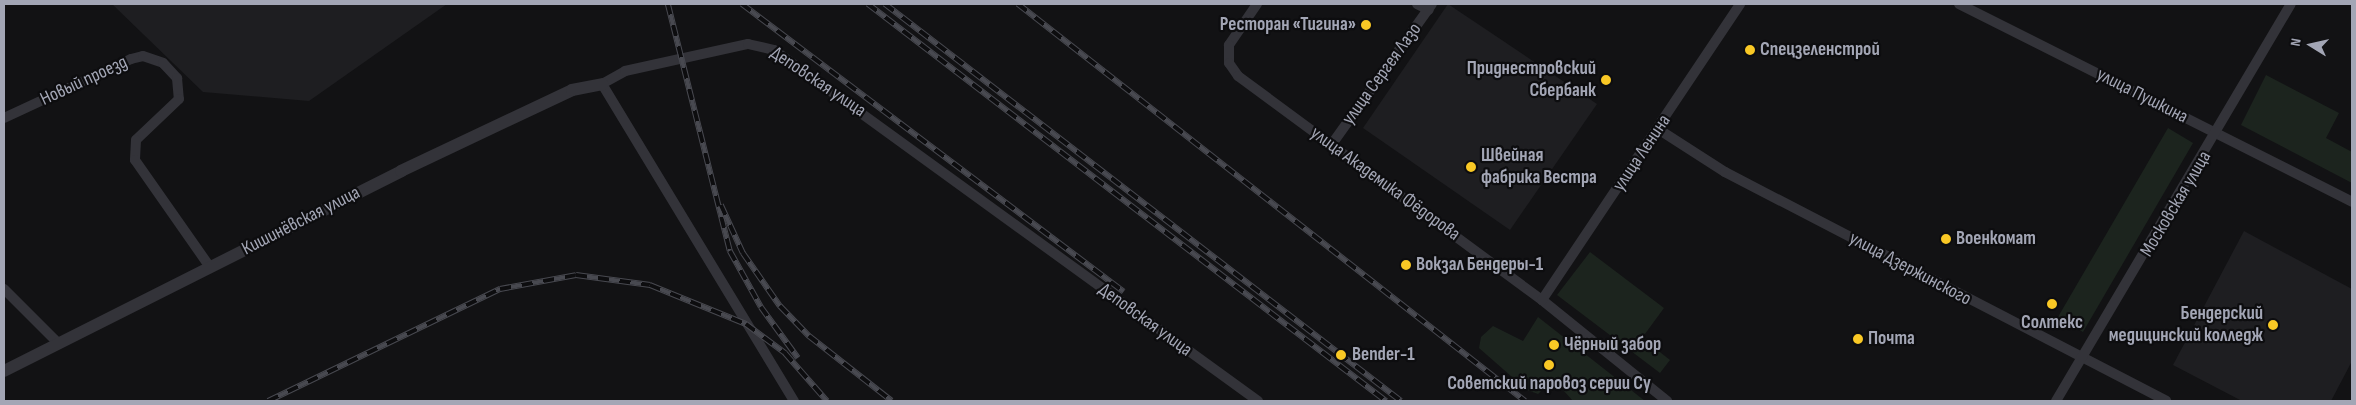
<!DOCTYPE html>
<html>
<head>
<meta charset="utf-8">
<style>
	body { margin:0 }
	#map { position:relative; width:2356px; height:405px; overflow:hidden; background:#121214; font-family:"Sofia Sans Condensed",sans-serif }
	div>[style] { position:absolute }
	.built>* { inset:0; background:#1e1e21 }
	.green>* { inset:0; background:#1c241e }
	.minor>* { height:10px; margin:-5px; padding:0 5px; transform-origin:5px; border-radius:5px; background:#333339 }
	.tertiary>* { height:12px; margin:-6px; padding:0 6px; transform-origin:6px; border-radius:6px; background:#333339 }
	.rail>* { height:5.5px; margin-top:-2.75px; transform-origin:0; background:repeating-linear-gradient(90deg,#0d0d0f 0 11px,#484950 0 22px); box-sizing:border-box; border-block:1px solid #484950 }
	.dots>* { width:14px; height:14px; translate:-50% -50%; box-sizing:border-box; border:2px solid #0d0d0f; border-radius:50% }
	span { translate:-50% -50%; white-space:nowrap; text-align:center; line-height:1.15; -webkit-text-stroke:4.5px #0d0d0f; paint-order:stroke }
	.poi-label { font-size:19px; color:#a3a6b5; font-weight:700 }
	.right { translate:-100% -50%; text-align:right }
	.left { translate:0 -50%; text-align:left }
	.street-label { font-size:19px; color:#a3a6b5 }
	.frame { position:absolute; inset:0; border:5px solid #a3a6b5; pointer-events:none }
	.north { position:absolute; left:2286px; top:20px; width:50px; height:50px; -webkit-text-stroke:4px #0d0d0f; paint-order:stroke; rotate:280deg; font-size:14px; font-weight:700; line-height:20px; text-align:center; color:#a3a6b5 }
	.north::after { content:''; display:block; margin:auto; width:18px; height:22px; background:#a3a6b5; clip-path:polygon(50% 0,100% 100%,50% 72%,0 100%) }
</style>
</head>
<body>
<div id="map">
	<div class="built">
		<i style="clip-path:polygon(112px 4px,447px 4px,309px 101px,203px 92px)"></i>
		<i style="clip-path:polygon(1448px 4px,1597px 104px,1510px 230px,1363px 128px)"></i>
		<i style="clip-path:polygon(2244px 231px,2352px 289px,2352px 361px,2331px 401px,2242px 401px,2173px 365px)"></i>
	</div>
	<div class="green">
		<i style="clip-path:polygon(2266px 75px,2339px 113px,2326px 138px,2352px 152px,2352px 183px,2241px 125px)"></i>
		<i style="clip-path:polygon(2168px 128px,2193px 143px,2083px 332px,2058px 317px)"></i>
		<i style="clip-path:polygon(1590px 252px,1664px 308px,1642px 338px,1670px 360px,1660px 373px,1557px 295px)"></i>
		<i style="clip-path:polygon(1538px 317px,1645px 401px,1573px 401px,1554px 380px,1538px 394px,1527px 390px,1479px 348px,1481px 337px,1493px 326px,1523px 341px)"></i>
	</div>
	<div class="minor">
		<i style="left:1257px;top:4px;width:50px;rotate:124.3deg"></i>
		<i style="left:1229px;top:45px;width:18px;rotate:90deg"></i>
		<i style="left:1229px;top:63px;width:16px;rotate:55deg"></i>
		<i style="left:1238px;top:76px;width:378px;rotate:36.4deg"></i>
		<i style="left:1542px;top:300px;width:161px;rotate:38.9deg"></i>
		<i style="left:1417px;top:4px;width:13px;rotate:27deg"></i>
		<i style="left:1959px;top:4px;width:440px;rotate:26.7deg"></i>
		<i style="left:4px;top:118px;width:140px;rotate:-24.9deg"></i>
		<i style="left:131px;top:59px;width:12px;rotate:-14deg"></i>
		<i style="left:143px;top:56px;width:21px;rotate:19deg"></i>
		<i style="left:163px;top:63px;width:21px;rotate:47deg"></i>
		<i style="left:177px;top:78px;width:21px;rotate:85deg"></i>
		<i style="left:179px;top:99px;width:59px;rotate:136.4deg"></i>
		<i style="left:136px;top:140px;width:20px;rotate:93deg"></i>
		<i style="left:135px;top:160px;width:131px;rotate:55deg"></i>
		<i style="left:1658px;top:129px;width:80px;rotate:32.7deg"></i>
		<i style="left:1725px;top:172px;width:497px;rotate:27.4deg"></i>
		<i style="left:1332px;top:144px;width:172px;rotate:-54.5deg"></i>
		<i style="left:4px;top:289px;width:74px;rotate:45deg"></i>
		<i style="left:1542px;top:300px;width:356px;rotate:-56.2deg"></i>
		<i style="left:794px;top:401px;width:371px;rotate:-121.2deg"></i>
		<i style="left:602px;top:84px;width:26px;rotate:-29deg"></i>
		<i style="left:625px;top:71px;width:126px;rotate:-12.4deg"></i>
		<i style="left:748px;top:44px;width:27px;rotate:13deg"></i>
		<i style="left:774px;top:50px;width:598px;rotate:35.95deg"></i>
		<i style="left:2056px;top:401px;width:461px;rotate:-59.4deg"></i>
	</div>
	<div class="tertiary">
		<i style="left:4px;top:371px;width:445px;rotate:-26.7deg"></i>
		<i style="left:401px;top:171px;width:189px;rotate:-25.3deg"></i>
		<i style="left:572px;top:90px;width:31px;rotate:-11deg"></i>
	</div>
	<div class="rail">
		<i style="left:668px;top:4px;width:255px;rotate:75.9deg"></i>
		<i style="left:730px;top:251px;width:64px;rotate:61deg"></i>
		<i style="left:761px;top:307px;width:63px;rotate:54deg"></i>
		<i style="left:742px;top:4px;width:478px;rotate:37deg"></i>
		<i style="left:868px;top:4px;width:653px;rotate:37.47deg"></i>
		<i style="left:885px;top:4px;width:651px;rotate:37.57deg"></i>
		<i style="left:1018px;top:4px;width:644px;rotate:38.06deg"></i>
		<i style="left:721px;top:205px;width:53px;rotate:65.4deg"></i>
		<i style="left:743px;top:253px;width:65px;rotate:55.1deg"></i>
		<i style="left:780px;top:306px;width:42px;rotate:46deg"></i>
		<i style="left:809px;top:336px;width:105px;rotate:38.1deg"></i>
		<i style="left:268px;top:401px;width:258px;rotate:-25.8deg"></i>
		<i style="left:500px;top:289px;width:77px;rotate:-10.4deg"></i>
		<i style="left:576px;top:275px;width:75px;rotate:7.7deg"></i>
		<i style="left:650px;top:285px;width:104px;rotate:22.1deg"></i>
		<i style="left:746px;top:324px;width:49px;rotate:36.6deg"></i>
		<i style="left:785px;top:353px;width:64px;rotate:48.8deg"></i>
	</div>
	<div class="dots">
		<i style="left:1366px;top:25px;background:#f9c825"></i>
		<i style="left:1750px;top:50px;background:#f9c825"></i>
		<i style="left:1606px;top:80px;background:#f9c825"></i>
		<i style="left:1471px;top:167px;background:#f9c825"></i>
		<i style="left:1946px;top:239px;background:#f9c825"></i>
		<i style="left:1406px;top:265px;background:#f9c825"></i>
		<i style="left:2052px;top:304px;background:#f9c825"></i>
		<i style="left:2273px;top:325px;background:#f9c825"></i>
		<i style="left:1858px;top:339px;background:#f9c825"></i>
		<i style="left:1554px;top:345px;background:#f9c825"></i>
		<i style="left:1341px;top:355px;background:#f9c825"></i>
		<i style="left:1549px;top:365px;background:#f9c825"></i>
	</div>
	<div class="poi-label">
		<span class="right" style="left:1356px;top:25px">Ресторан «Тигина»</span>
		<span class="left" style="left:1760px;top:50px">Спецзеленстрой</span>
		<span class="right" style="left:1596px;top:80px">Приднестровский<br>Сбербанк</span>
		<span class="left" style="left:1481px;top:167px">Швейная<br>фабрика Вестра</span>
		<span class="left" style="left:1956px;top:239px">Военкомат</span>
		<span class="left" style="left:1416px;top:265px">Вокзал Бендеры-1</span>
		<span class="right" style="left:2263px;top:325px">Бендерский<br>медицинский колледж</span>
		<span style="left:2052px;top:323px">Солтекс</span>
		<span class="left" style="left:1868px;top:339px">Почта</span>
		<span class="left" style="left:1564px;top:345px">Чёрный забор</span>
		<span class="left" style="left:1352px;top:355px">Bender-1</span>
		<span style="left:1549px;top:384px">Советский паровоз серии Су</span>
	</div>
	<div class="street-label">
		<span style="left:1382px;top:74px;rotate:-54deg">улица Сергея Лазо</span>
		<span style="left:84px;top:81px;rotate:-25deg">Новый проезд</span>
		<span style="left:818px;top:82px;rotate:34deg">Деповская улица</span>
		<span style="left:2142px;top:96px;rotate:27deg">улица Пушкина</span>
		<span style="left:1642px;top:153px;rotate:-56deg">улица Ленина</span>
		<span style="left:1385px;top:184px;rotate:36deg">улица Академика Фёдорова</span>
		<span style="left:2176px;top:204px;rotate:-59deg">Московская улица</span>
		<span style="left:301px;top:221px;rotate:-27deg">Кишинёвская улица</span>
		<span style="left:1910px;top:269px;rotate:28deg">улица Дзержинского</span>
		<span style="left:1145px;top:320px;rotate:36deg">Деповская улица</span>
	</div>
	<div class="frame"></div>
	<div class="north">N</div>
</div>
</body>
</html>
